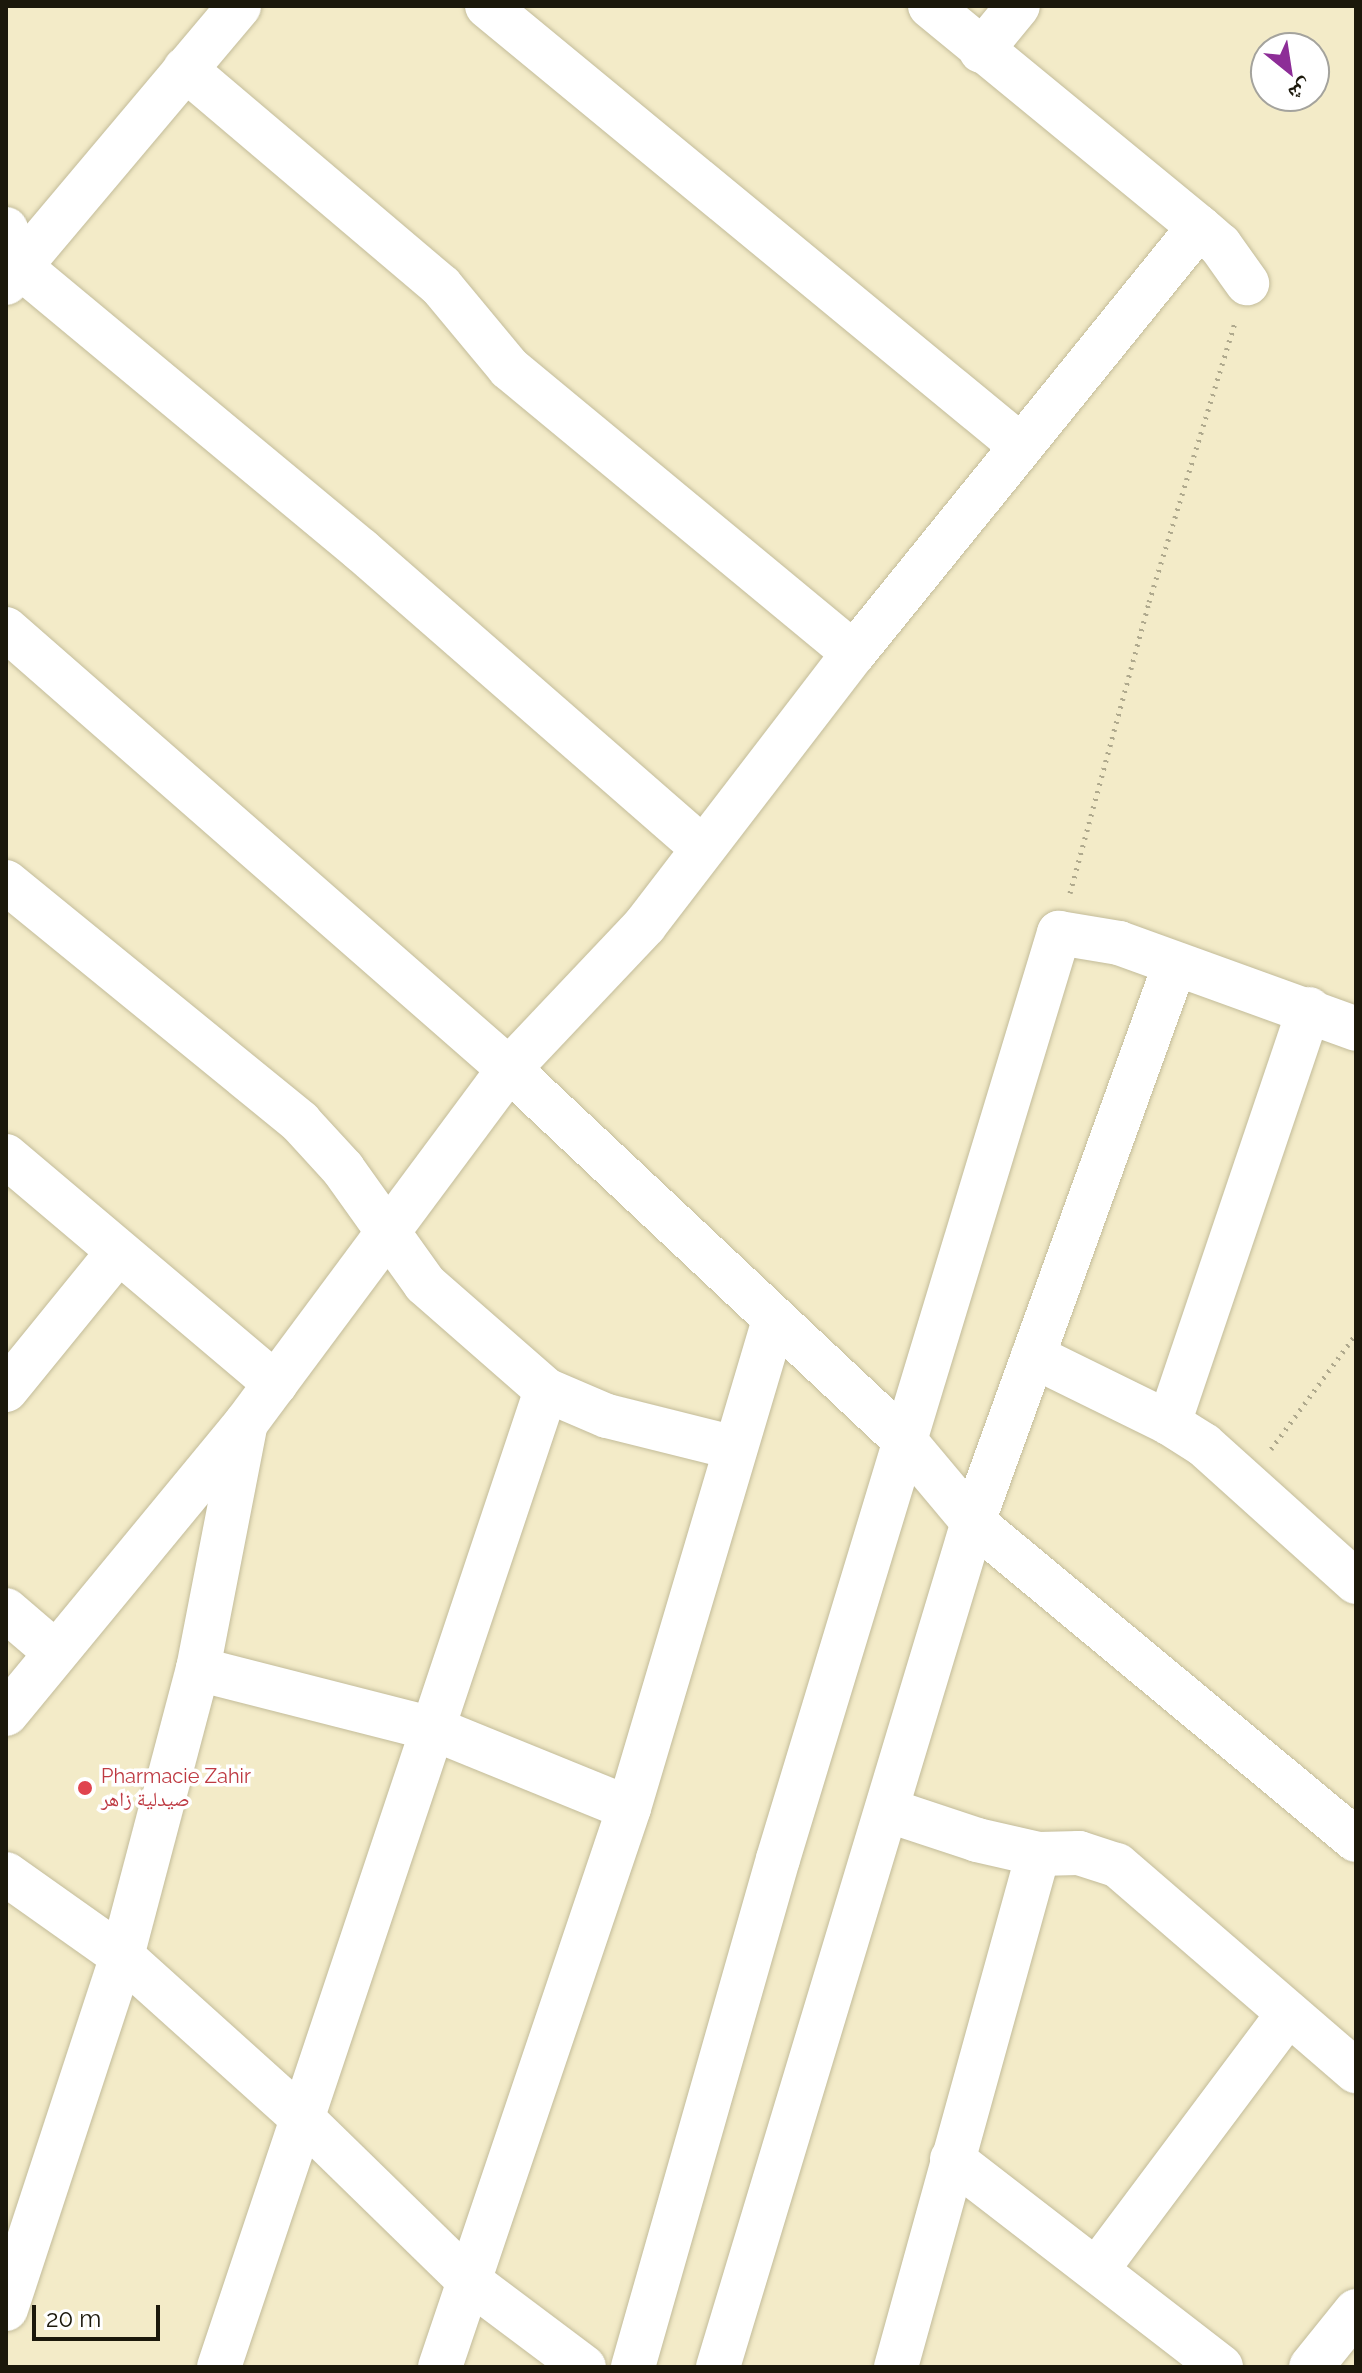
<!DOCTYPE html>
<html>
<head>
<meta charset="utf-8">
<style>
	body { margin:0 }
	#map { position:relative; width:1362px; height:2373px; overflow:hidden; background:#f3ebc8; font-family:Raleway,"Noto Naskh Arabic",sans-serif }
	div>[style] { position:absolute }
	.path>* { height:5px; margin-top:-2.5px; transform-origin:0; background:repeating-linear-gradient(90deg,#afa98d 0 2px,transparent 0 8px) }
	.roads { filter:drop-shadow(0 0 2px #c3bc9a) drop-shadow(0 0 2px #c3bc9a) }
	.street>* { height:44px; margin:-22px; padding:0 22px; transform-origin:22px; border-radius:22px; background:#fff }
	.dots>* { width:22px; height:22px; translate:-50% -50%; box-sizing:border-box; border:4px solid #fff; border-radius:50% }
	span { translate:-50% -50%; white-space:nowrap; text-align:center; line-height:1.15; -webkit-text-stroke:7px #fff; paint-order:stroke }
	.health-label { font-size:20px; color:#be3a42 }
	.left { translate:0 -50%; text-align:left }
	.frame { position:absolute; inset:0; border:8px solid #1b180b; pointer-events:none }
	.north { position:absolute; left:1250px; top:32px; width:80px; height:80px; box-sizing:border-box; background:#fff; border:2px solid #a4a39d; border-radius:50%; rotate:150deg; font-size:22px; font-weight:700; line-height:32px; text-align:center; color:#1b180b }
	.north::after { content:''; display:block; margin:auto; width:28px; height:36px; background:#8d2d97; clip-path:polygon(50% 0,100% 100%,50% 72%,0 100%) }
	.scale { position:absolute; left:32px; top:2305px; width:128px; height:36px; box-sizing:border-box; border:4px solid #1b180b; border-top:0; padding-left:10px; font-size:24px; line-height:28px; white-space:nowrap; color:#1b180b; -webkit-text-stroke:6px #fff; paint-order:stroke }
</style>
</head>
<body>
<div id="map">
	<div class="path">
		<i style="left:1070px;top:893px;width:302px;rotate:-74.8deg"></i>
		<i style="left:1149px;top:602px;width:293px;rotate:-72.9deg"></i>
		<i style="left:1271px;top:1449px;width:143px;rotate:-53.5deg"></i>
	</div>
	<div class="roads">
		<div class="street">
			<i style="left:487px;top:6px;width:692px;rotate:39.49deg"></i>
			<i style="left:930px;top:6px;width:348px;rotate:39.4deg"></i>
			<i style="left:1199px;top:227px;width:28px;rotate:41deg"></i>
			<i style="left:1220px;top:245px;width:47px;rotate:54.6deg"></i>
			<i style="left:981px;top:51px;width:58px;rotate:-50.6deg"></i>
			<i style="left:185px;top:69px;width:336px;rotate:40.3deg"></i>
			<i style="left:441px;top:286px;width:107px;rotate:50.3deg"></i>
			<i style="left:509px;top:368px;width:447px;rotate:39.6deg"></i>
			<i style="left:6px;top:229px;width:39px;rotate:71deg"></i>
			<i style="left:19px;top:266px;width:445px;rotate:39.7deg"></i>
			<i style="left:361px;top:550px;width:452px;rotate:41.1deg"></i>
			<i style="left:6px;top:283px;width:362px;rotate:-49.9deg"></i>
			<i style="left:6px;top:629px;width:668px;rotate:41.18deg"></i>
			<i style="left:509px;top:1069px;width:543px;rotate:43.21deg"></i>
			<i style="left:905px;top:1441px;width:106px;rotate:50deg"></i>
			<i style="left:973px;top:1522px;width:498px;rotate:39.7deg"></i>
			<i style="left:6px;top:882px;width:380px;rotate:39.2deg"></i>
			<i style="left:300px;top:1122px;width:64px;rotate:47.5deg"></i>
			<i style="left:343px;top:1169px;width:141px;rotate:54.5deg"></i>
			<i style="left:425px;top:1284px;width:161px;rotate:41.2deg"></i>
			<i style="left:546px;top:1390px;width:66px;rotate:23.1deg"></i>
			<i style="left:607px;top:1416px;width:132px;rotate:14deg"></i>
			<i style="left:6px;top:1156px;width:353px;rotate:40.2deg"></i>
			<i style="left:1033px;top:1356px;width:152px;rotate:26.2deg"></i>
			<i style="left:1169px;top:1423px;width:41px;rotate:32.2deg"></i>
			<i style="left:1204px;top:1445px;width:205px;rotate:42deg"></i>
			<i style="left:6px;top:1390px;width:178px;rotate:-50.9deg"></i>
			<i style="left:1169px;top:1423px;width:437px;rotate:-71.3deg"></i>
			<i style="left:6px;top:1610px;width:65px;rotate:40.6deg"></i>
			<i style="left:198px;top:1669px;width:244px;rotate:14.3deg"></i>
			<i style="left:434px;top:1729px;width:210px;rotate:22.1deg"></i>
			<i style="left:6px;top:1714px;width:377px;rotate:-50.5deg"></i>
			<i style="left:246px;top:1423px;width:441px;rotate:-53.4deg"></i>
			<i style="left:509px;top:1069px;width:198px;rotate:-46.6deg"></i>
			<i style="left:645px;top:925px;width:343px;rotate:-52.5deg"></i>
			<i style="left:854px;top:653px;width:548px;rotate:-51deg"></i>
			<i style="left:887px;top:1810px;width:95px;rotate:18.4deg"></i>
			<i style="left:977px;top:1840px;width:63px;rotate:12.9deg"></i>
			<i style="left:1038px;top:1854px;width:41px;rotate:-1.4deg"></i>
			<i style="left:1079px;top:1853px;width:40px;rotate:18deg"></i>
			<i style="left:1117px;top:1865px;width:316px;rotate:40.8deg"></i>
			<i style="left:6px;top:1874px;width:142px;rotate:35.3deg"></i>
			<i style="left:122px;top:1956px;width:244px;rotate:42deg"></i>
			<i style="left:303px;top:2119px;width:231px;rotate:44.3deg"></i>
			<i style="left:468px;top:2280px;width:145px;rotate:36.9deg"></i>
			<i style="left:952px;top:2159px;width:340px;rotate:37.7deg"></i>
			<i style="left:1098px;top:2268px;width:317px;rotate:-53.2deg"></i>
			<i style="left:6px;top:2309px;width:372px;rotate:-71.8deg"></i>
			<i style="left:122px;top:1956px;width:297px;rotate:-75.2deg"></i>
			<i style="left:198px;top:1669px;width:246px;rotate:-79deg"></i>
			<i style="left:219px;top:2367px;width:1030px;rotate:-71.49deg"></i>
			<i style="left:440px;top:2367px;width:590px;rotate:-71.32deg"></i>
			<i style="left:629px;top:1808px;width:509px;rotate:-73.45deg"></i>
			<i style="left:633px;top:2367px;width:528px;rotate:-74.07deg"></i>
			<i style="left:778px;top:1859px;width:968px;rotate:-73.12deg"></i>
			<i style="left:1059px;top:933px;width:61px;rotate:9.5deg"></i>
			<i style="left:1119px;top:943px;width:252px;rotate:19.9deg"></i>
			<i style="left:718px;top:2367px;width:883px;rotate:-73.21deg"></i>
			<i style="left:973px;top:1522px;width:590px;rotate:-70.09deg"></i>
			<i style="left:896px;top:2367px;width:532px;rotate:-74.53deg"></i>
			<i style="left:1311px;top:2367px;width:72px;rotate:-51.2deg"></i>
		</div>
	</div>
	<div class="dots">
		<i style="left:85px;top:1788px;background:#e0444e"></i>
	</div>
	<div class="health-label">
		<span class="left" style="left:101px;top:1788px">Pharmacie Zahir<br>صيدلية زاهر</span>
	</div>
	<div class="frame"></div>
	<div class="north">ش</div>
	<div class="scale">20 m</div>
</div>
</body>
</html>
